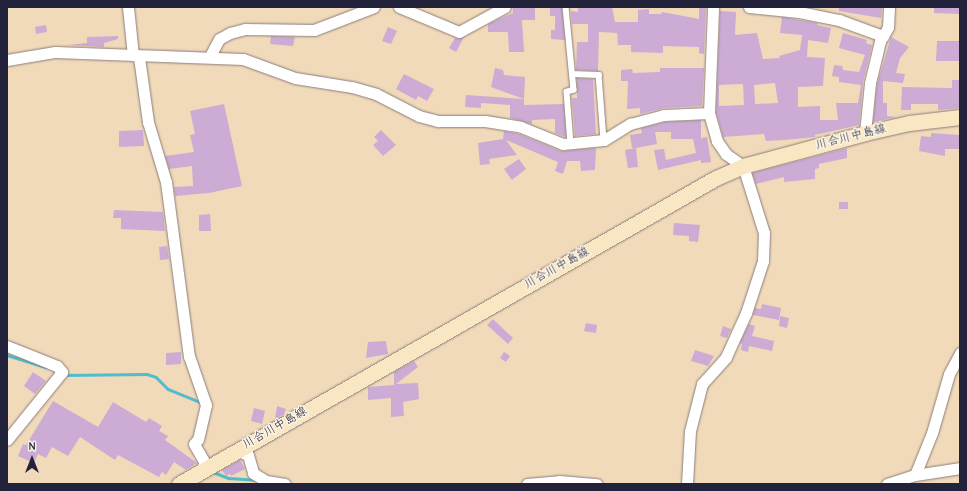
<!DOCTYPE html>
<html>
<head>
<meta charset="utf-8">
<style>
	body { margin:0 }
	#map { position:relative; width:967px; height:491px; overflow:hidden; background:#f1daba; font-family:"Comic Neue","Klee One",sans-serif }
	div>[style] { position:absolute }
	.stream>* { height:2.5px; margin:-1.25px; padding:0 1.25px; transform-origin:1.25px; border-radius:1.25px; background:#51bccc }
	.building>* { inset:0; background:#ccabd5 }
	.roads { filter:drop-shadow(0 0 1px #8a7e7a) drop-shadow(0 0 1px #8a7e7a) }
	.service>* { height:5.5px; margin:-2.75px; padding:0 2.75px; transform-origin:2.75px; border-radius:2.75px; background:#fff }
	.minor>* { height:11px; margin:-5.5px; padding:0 5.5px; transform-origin:5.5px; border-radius:5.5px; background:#fff }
	.secondary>* { height:15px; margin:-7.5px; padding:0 7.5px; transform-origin:7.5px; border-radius:7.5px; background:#f9e7c3 }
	span { translate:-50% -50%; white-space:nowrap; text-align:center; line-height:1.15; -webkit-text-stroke:3px #fcf5e5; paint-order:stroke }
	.street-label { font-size:12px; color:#22223b }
	.frame { position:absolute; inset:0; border:8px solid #22223b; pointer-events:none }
	.north { position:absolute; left:12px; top:439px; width:40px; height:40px; -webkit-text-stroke:3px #fcf5e5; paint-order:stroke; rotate:0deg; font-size:11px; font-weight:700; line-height:16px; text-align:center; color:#22223b }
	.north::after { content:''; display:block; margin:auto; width:14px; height:18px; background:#22223b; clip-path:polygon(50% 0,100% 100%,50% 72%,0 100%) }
</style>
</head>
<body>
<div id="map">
	<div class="stream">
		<i style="left:7px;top:355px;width:41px;rotate:17.1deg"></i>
		<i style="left:63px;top:375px;width:84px;rotate:-0.7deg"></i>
		<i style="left:147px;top:374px;width:9px;rotate:18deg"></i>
		<i style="left:156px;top:377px;width:17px;rotate:45deg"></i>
		<i style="left:168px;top:389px;width:35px;rotate:22deg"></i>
		<i style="left:213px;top:472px;width:17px;rotate:21deg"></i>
		<i style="left:229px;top:478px;width:26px;rotate:4deg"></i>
	</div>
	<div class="building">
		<i style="clip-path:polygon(513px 7px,535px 7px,535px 20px,522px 20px,524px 52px,509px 52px,508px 32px,488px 32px,488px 24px,513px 13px)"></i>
		<i style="clip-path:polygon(550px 7px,562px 7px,565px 40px,551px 39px,551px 30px,555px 30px,555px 16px,550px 16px)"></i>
		<i style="clip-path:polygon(578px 7px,612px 7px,615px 22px,638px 22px,638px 10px,649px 9px,649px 14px,661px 14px,662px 12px,699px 19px,699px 7px,706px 7px,704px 54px,699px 53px,699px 47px,663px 46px,663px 53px,631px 52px,631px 45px,618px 45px,617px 33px,599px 32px,598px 71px,576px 70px,577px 42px,588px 42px,588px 24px,572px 24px,571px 11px,578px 12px)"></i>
		<i style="clip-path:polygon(839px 7px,882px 7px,881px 18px,839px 11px)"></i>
		<i style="clip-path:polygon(934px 7px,960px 7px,960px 14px,934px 13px)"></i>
		<i style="clip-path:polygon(evenodd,720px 11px,736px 12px,735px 35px,757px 33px,763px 59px,780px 58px,779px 56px,800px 50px,802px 35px,780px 33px,782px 17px,817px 23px,817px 25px,831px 28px,828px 43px,808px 40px,807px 57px,825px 58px,823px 86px,798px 87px,798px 107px,820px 106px,820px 120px,838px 120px,836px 103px,858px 103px,861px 85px,839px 82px,839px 77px,832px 76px,834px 65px,842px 66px,843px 70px,859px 72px,865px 55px,839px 48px,843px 33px,867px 40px,866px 43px,872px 45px,863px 82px,859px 125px,815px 135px,815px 137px,784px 140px,766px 141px,764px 134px,723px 137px,716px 112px,720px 11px,775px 83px,778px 103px,755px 104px,754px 85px,775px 83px,720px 11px,743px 84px,744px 105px,719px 106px,719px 85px,743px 84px)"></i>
		<i style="clip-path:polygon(46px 25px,47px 32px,36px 34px,35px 27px)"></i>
		<i style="clip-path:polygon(388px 27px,397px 31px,391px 44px,382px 41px)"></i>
		<i style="clip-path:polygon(118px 36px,118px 39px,104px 43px,104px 47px,68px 45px,87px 43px,87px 37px)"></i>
		<i style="clip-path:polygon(271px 36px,295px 37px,293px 46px,270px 44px)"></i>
		<i style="clip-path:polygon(464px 37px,456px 52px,449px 48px,455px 38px)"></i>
		<i style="clip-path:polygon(891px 37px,909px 47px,900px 58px,896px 73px,905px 74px,903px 83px,883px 81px,883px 103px,887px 103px,887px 116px,896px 117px,873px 122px,877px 84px)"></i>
		<i style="clip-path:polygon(937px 41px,960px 41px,960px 61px,936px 61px)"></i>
		<i style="clip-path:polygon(495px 68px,503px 70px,504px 75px,525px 77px,524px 99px,491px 87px)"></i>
		<i style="clip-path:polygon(660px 68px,704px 68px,702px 106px,664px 108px,640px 114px,640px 108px,627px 109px,628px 81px,621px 81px,621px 70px,632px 69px,633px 73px,660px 72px)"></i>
		<i style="clip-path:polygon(404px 74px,434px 89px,427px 101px,418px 96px,416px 100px,396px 89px)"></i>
		<i style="clip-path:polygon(577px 78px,593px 79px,596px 134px,575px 136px,572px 98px,577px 98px)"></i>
		<i style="clip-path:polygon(952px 80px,960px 80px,960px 108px,938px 110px,938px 104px,911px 104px,911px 110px,901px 110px,902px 87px,952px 88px)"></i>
		<i style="clip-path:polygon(466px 95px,524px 99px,524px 105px,564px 104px,566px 137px,555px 133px,555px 119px,532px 120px,532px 124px,510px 118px,510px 105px,481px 103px,481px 108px,465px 107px)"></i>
		<i style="clip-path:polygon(224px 104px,242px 186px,209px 193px,175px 196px,174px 187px,193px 186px,192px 166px,169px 169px,165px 156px,194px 152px,190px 135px,195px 134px,190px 111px)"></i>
		<i style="clip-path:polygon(701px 120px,701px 138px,707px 137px,711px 162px,701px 163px,701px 160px,658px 170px,654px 150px,664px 149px,666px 160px,696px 153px,693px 139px,671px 139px,671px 132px,655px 132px,657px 144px,636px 148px,638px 167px,628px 168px,625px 150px,635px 148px,632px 148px,630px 135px,642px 133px,641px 128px,665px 122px)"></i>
		<i style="clip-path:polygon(143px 130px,144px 146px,119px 147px,119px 131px)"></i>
		<i style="clip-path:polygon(381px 130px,396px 145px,383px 156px,373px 145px,378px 141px,374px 137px)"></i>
		<i style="clip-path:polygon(504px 131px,519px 134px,561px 151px,596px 148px,595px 170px,581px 171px,580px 161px,567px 161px,563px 174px,555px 171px,558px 162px,506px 140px,517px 155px,489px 159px,490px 164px,480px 165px,478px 143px,503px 139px)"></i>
		<i style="clip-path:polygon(931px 133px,960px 135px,960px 149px,945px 149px,945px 156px,919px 151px,921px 136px,931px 137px)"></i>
		<i style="clip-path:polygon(847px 148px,847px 158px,819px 164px,819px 168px,815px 169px,815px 179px,784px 182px,784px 177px,756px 184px,752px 173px)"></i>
		<i style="clip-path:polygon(519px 159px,526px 169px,512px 180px,504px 169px)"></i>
		<i style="clip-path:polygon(839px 202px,848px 202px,848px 209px,839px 209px)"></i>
		<i style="clip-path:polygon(114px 210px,163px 212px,165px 231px,121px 229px,121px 218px,113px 218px)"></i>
		<i style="clip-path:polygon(210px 214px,211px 231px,199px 231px,199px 215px)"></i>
		<i style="clip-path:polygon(674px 223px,700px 225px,698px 242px,689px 241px,689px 236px,673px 235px)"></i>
		<i style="clip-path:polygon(167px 246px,169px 259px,160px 260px,159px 247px)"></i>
		<i style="clip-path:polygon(762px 304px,781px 308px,779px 320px,753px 315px,755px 308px,761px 309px)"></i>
		<i style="clip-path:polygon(780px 316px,789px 318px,787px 328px,779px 326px)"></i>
		<i style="clip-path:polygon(493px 319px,513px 338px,508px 344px,487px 325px)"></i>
		<i style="clip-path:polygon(586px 323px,597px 325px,596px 333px,584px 331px)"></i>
		<i style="clip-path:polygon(749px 324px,755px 326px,752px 336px,774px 341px,772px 351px,749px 346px,748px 352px,741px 350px,742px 344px,740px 343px)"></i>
		<i style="clip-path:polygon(723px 326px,731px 329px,727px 338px,720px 336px)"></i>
		<i style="clip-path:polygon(386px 341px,388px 354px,366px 358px,368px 342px)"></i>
		<i style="clip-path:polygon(695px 350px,714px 356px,708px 366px,691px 361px)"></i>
		<i style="clip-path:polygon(181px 352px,181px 364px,166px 365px,166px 353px)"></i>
		<i style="clip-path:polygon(504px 352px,510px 356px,506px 362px,500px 358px)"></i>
		<i style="clip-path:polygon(414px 361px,418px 367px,396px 384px,418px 383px,419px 399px,403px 402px,404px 416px,391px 417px,391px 398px,368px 400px,368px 387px,394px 385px,394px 372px)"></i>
		<i style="clip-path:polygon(33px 372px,46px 381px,35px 394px,24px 386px)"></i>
		<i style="clip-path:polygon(53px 401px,98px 427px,113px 402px,146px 422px,149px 418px,162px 426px,159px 431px,168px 436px,165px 440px,197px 463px,186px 470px,174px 462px,166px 475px,162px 472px,159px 477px,118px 455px,115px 460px,80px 437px,68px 456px,52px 447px,46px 458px,38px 454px,34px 463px,18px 456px,23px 444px,26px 445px)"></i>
		<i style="clip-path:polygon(277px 406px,286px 409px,284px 414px,275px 419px)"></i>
		<i style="clip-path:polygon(254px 408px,265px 411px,262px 424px,251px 421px)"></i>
		<i style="clip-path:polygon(240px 460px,245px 469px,231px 476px,230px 474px,226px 476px,222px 470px)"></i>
	</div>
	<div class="roads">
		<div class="service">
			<i style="left:566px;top:7px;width:83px;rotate:84.5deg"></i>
			<i style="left:574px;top:90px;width:7px;rotate:164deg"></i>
			<i style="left:567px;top:92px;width:52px;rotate:85.6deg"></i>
			<i style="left:572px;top:74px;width:27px;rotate:2deg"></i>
			<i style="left:599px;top:75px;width:65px;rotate:85.6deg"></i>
		</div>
		<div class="minor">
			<i style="left:128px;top:7px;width:48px;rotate:84.1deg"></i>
			<i style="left:399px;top:7px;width:65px;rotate:22.6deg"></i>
			<i style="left:459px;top:32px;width:52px;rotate:-28.5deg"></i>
			<i style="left:749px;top:7px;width:50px;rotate:5.7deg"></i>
			<i style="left:799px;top:12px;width:41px;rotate:11.3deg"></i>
			<i style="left:839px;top:20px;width:47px;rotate:20deg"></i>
			<i style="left:133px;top:55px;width:6px;rotate:18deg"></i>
			<i style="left:139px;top:57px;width:66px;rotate:82.1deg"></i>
			<i style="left:148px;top:122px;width:63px;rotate:73.3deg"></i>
			<i style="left:166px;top:182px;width:176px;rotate:82.5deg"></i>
			<i style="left:189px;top:356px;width:52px;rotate:70.9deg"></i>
			<i style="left:206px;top:405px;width:35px;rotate:103deg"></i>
			<i style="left:198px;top:439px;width:6px;rotate:129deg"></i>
			<i style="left:194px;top:444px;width:22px;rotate:60deg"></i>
			<i style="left:205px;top:463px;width:9px;rotate:122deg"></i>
			<i style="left:210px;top:56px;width:19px;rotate:-62deg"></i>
			<i style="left:219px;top:39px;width:13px;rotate:-29deg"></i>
			<i style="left:230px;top:33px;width:16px;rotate:-15deg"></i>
			<i style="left:245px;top:29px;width:69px;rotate:0.8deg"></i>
			<i style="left:314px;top:30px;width:64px;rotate:-21deg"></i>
			<i style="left:7px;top:60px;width:49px;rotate:-9.5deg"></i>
			<i style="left:55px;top:52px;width:188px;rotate:2.1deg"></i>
			<i style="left:243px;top:59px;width:55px;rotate:20.1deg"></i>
			<i style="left:295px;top:78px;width:58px;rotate:9deg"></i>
			<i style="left:352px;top:87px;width:25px;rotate:16deg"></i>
			<i style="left:376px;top:94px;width:48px;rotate:27.1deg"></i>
			<i style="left:419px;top:116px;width:20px;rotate:15deg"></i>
			<i style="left:438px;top:121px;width:47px"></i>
			<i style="left:485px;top:121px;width:36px;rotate:9deg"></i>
			<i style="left:521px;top:127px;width:45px;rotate:22deg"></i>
			<i style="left:563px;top:144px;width:41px;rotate:-5.6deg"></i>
			<i style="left:604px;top:140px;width:31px;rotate:-32deg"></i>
			<i style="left:630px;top:124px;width:35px;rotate:-15deg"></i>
			<i style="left:664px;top:115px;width:45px;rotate:-2.5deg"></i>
			<i style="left:865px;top:133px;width:50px;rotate:-84.3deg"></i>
			<i style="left:870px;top:83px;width:43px;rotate:-76.6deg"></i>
			<i style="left:880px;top:41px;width:16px;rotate:-60deg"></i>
			<i style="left:888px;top:27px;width:20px;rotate:-87deg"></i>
			<i style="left:7px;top:346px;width:54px;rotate:21.8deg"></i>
			<i style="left:57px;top:366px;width:8px;rotate:50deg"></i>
			<i style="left:62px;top:372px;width:87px;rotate:129deg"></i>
			<i style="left:236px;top:450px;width:13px;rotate:23deg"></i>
			<i style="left:248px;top:455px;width:19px;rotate:74deg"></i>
			<i style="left:253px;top:473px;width:15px;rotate:32deg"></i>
			<i style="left:266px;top:481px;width:19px;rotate:9deg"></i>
			<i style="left:915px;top:475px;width:45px;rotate:-68deg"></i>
			<i style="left:932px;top:433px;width:61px;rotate:-73.9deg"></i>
			<i style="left:949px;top:374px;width:24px;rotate:-62deg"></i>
			<i style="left:527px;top:484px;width:32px;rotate:-5deg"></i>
			<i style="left:559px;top:481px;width:38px;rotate:5deg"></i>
			<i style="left:687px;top:484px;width:53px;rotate:-86.8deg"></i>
			<i style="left:690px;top:431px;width:49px;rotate:-75.7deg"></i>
			<i style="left:702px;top:384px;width:36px;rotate:-48deg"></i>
			<i style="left:726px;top:357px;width:48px;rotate:-65.6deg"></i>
			<i style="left:746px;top:313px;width:55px;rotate:-71.9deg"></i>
			<i style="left:763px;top:261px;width:28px;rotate:-88deg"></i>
			<i style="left:764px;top:233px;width:70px;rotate:-107.4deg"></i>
			<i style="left:743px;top:166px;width:21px;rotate:-145deg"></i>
			<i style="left:726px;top:154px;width:16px;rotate:-125deg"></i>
			<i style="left:717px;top:141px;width:29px;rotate:-106deg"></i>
			<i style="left:709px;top:113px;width:106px;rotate:-87.8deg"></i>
			<i style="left:887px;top:484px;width:29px;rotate:-18deg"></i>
			<i style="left:915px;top:475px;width:46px;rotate:-8.8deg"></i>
		</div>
		<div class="secondary">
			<i style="left:179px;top:484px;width:618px;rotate:-29.68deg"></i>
			<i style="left:716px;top:178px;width:30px;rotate:-24deg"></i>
			<i style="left:743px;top:166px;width:126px;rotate:-15.1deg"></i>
			<i style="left:865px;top:133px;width:45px;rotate:-12.8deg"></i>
			<i style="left:909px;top:123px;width:51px;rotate:-6.7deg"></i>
		</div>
	</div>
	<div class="street-label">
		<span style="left:851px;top:137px;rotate:-14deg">川合川中島線</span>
		<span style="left:557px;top:268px;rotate:-29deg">川合川中島線</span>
		<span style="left:275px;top:428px;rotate:-30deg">川合川中島線</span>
	</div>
	<div class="frame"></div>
	<div class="north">N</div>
</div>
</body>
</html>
